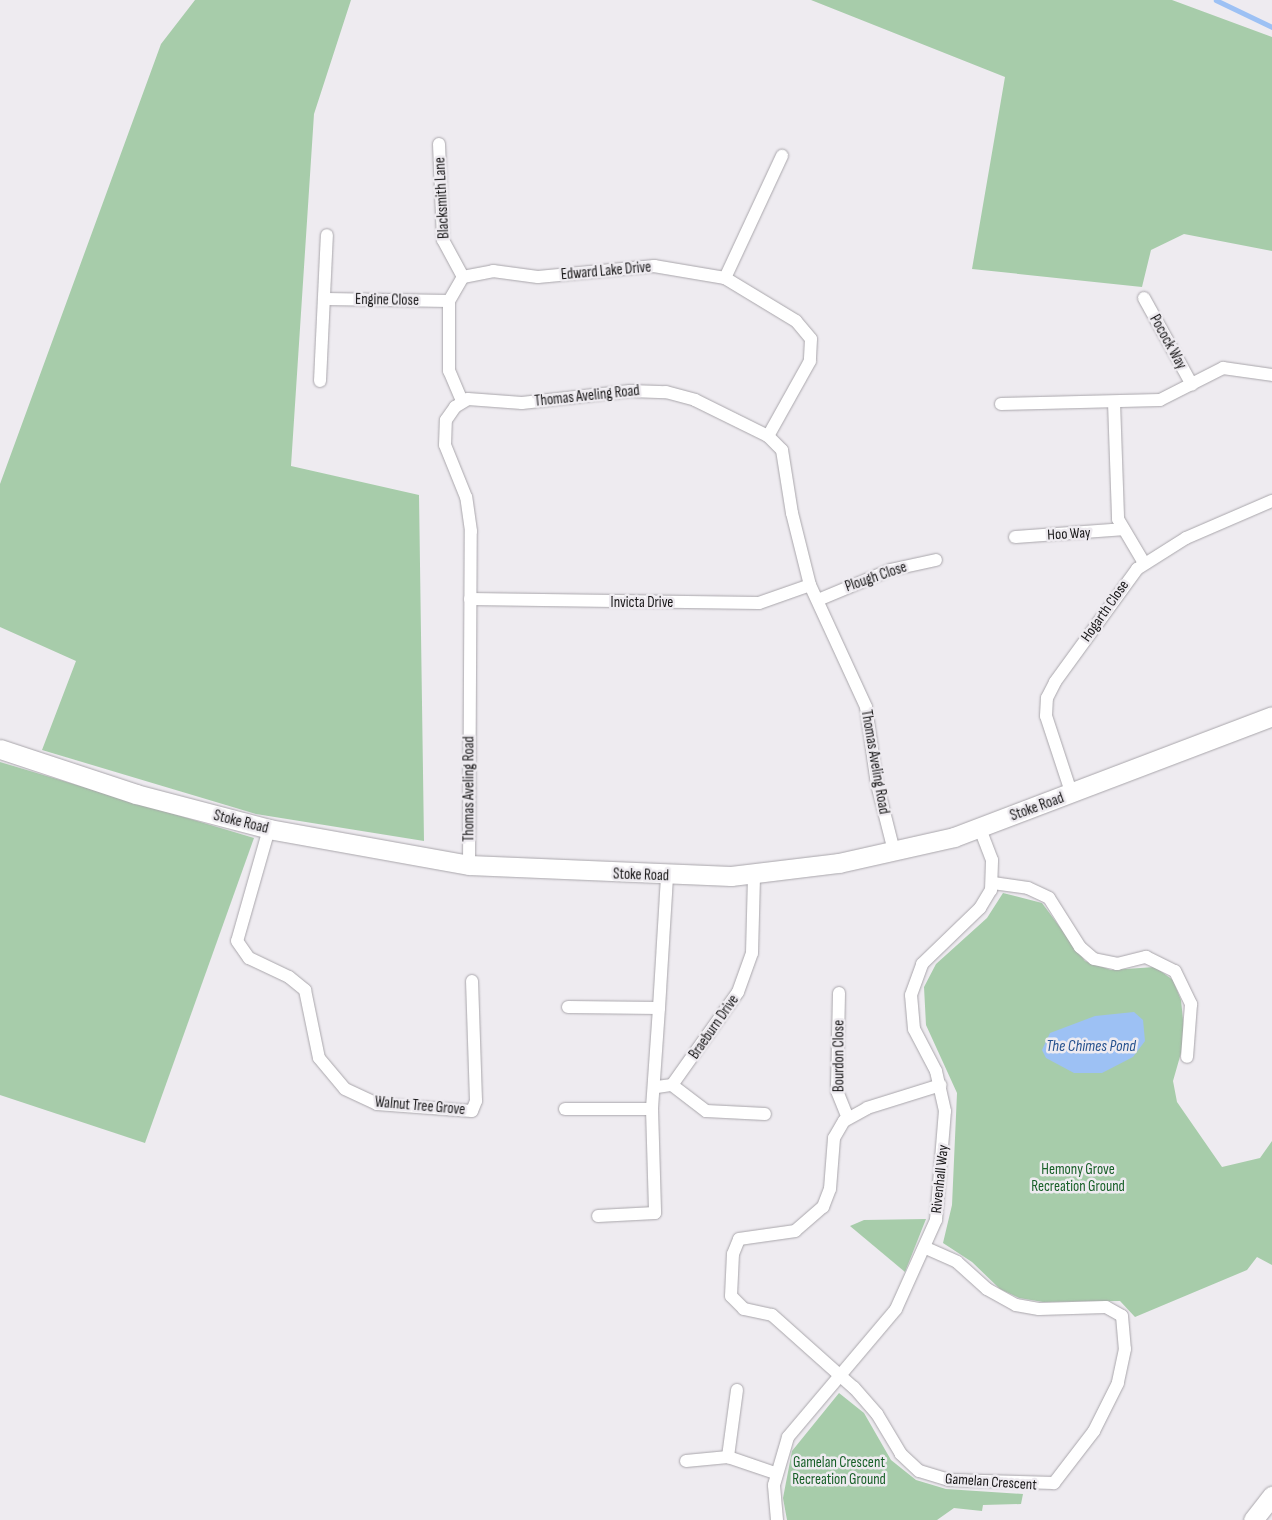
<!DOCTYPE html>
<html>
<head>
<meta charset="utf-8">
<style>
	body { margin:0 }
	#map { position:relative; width:1272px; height:1520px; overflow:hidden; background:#eeebf0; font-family:"Sofia Sans Condensed",sans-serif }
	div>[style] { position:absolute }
	.green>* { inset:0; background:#a7ccaa }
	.water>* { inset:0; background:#9dc1f4 }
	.stream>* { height:4.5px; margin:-2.25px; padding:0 2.25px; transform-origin:2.25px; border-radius:2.25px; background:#9dc1f4 }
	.roads { filter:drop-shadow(0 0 1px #a9a6ab) drop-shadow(0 0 1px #a9a6ab) }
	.street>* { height:12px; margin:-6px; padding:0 6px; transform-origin:6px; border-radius:6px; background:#fff }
	.secondary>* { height:19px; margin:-9.5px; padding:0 9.5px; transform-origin:9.5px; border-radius:9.5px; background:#fff }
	span { translate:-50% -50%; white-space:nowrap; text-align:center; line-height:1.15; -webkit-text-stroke:5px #eeebf0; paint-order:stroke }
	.street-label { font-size:15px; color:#171617 }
	.park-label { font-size:15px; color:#175f27 }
	.water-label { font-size:16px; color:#25518e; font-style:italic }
</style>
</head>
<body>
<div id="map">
	<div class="green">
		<i style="clip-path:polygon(195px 0,351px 0,314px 114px,291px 466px,419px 495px,424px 841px,256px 814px,42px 750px,76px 661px,0 627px,0 484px,161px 44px)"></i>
		<i style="clip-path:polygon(811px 0,1172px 0,1272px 37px,1272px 251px,1184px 234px,1151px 250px,1142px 287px,972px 269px,1005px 77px)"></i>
		<i style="clip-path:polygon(0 762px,254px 838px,145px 1143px,0 1095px)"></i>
		<i style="clip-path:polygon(1003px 893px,1042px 903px,1085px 961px,1111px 970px,1155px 967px,1173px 980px,1181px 1000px,1185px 1039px,1173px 1081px,1177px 1102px,1222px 1167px,1260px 1158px,1272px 1141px,1272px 1265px,1257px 1257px,1247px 1270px,1135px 1317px,1120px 1301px,1043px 1302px,1019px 1298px,1000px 1289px,972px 1262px,943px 1243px,952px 1205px,957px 1093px,926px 1025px,924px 987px,936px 964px,987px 918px)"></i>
		<i style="clip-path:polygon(926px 1219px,905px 1272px,850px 1226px,864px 1220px)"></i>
		<i style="clip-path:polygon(839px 1393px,864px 1413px,891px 1460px,916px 1480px,946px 1489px,1023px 1494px,1021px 1504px,983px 1505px,982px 1511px,954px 1508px,937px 1520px,787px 1520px,783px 1498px,792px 1451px)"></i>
	</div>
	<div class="water">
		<i style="clip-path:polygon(1134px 1012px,1143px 1020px,1145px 1041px,1133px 1057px,1102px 1073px,1074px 1073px,1046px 1058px,1042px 1050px,1050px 1033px,1095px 1016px)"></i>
	</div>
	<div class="stream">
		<i style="left:1216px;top:0;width:62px;rotate:25.7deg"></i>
	</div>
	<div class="roads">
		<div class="street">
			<i style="left:439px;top:144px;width:96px;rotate:87.6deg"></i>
			<i style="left:443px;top:240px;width:42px;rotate:61.6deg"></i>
			<i style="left:725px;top:278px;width:135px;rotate:-65deg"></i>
			<i style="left:1144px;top:298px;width:99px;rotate:61.1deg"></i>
			<i style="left:326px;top:299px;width:123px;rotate:0.9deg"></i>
			<i style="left:320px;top:381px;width:146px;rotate:-87.3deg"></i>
			<i style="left:462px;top:401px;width:33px;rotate:-113deg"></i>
			<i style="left:449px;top:371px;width:70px;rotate:-90deg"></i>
			<i style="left:449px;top:301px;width:28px;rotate:-60deg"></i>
			<i style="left:463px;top:277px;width:31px;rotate:-11deg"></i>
			<i style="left:493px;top:271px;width:45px;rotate:7.6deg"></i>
			<i style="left:538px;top:277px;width:117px;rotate:-5.4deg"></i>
			<i style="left:654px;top:266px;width:72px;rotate:9.6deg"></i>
			<i style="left:725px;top:278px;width:83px;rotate:31.2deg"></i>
			<i style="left:796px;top:321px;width:23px;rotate:50deg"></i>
			<i style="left:811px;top:339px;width:22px;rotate:93deg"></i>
			<i style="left:810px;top:361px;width:86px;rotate:119.2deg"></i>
			<i style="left:1114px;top:402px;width:117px;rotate:88deg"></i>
			<i style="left:1118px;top:519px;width:51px;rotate:59.4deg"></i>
			<i style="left:1001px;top:404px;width:159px;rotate:-1.4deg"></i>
			<i style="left:1160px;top:400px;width:71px;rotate:-26.9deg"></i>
			<i style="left:1223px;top:368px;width:49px;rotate:8.1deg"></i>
			<i style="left:1015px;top:537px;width:108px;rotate:-4.2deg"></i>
			<i style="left:470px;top:599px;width:289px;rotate:0.8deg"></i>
			<i style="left:759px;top:603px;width:54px;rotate:-19.4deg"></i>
			<i style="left:818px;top:600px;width:78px;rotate:-22.6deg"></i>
			<i style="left:890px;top:570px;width:47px;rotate:-12.3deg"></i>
			<i style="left:1072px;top:795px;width:83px;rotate:-108.2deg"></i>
			<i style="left:1046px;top:716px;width:18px;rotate:-87deg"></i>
			<i style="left:1047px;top:698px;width:18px;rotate:-63deg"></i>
			<i style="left:1055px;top:682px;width:140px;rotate:-54deg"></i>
			<i style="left:1137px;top:569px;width:58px;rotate:-32.3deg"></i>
			<i style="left:1186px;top:538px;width:94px;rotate:-23.3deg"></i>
			<i style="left:269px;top:829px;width:116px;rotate:105.9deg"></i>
			<i style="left:237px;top:941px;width:21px;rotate:55deg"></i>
			<i style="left:249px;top:958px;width:44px;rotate:25.4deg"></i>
			<i style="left:289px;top:977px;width:21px;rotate:39deg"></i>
			<i style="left:305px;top:990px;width:69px;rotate:78.4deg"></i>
			<i style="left:319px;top:1058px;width:40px;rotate:50deg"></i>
			<i style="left:345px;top:1089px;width:35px;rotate:25deg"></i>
			<i style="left:377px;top:1104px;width:95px;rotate:4.2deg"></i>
			<i style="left:472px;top:1111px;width:11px;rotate:-68deg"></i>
			<i style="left:476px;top:1101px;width:120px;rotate:-91.9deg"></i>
			<i style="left:469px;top:865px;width:334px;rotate:-89.7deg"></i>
			<i style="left:471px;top:531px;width:34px;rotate:-98deg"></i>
			<i style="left:466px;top:497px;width:56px;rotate:-112deg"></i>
			<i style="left:445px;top:445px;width:25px;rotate:-88deg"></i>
			<i style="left:446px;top:420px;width:16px;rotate:-55deg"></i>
			<i style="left:455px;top:407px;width:15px;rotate:-32deg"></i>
			<i style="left:468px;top:399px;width:54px;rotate:4.2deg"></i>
			<i style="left:522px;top:403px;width:109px;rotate:-6.3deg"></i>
			<i style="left:630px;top:391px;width:36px;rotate:2deg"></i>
			<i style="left:666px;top:392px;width:30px;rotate:15deg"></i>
			<i style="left:695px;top:400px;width:81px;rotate:26.3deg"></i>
			<i style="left:768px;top:436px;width:20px;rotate:45deg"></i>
			<i style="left:782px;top:450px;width:64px;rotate:81deg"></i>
			<i style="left:792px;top:513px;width:74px;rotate:76deg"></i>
			<i style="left:810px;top:585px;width:134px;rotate:65.3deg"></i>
			<i style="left:866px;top:707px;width:78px;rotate:81.9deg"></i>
			<i style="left:877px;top:784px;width:69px;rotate:75.8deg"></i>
			<i style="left:993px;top:883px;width:35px;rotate:8deg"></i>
			<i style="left:1028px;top:888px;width:23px;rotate:25deg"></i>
			<i style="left:1049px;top:898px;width:58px;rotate:57.7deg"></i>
			<i style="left:1080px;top:947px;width:18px;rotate:41deg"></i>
			<i style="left:1094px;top:959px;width:24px;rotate:12deg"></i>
			<i style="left:1117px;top:964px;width:30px;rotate:-14deg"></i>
			<i style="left:1146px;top:957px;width:32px;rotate:26deg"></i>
			<i style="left:1175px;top:971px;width:37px;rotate:64deg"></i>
			<i style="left:1191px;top:1004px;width:53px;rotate:94.3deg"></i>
			<i style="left:839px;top:993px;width:98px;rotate:91.2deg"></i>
			<i style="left:837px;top:1091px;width:29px;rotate:68deg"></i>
			<i style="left:568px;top:1007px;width:91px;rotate:0.6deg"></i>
			<i style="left:659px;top:1008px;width:101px;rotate:94deg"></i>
			<i style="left:652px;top:1109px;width:104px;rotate:88.3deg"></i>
			<i style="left:655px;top:1213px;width:57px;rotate:177deg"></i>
			<i style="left:659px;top:1008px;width:132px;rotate:-86.5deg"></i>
			<i style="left:672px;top:1085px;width:43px;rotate:37.4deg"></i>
			<i style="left:706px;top:1111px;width:59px;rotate:2.9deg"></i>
			<i style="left:657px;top:1087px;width:15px;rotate:-8deg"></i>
			<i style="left:672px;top:1085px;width:114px;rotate:-54.6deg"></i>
			<i style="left:738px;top:992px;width:41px;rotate:-70.3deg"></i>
			<i style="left:752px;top:953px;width:78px;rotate:-88.5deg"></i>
			<i style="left:565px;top:1109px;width:87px"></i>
			<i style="left:926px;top:1248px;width:34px;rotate:24deg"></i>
			<i style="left:957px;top:1262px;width:40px;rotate:42deg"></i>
			<i style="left:987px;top:1289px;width:33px;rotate:29deg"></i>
			<i style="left:1016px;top:1305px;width:23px;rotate:10deg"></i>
			<i style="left:1039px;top:1309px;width:67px;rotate:-1.7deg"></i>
			<i style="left:1106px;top:1307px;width:18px;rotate:29deg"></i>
			<i style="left:1122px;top:1316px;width:33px;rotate:85deg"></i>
			<i style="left:1125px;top:1349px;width:35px;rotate:102deg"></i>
			<i style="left:1118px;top:1383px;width:54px;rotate:116.6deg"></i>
			<i style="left:1094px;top:1431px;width:66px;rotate:127.6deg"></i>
			<i style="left:1054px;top:1483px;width:105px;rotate:-178.4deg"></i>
			<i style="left:949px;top:1480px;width:31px;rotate:-163deg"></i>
			<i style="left:919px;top:1471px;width:25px;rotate:-137deg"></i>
			<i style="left:901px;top:1454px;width:47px;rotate:-121deg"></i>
			<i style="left:877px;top:1414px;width:35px;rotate:-131deg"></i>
			<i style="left:854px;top:1388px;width:110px;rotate:-138.3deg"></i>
			<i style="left:772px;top:1315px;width:29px;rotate:-168deg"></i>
			<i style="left:744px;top:1309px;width:18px;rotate:-135deg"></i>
			<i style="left:731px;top:1296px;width:42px;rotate:-87.3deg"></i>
			<i style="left:733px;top:1254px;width:16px;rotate:-68deg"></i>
			<i style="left:739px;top:1239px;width:57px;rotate:-8.1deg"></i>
			<i style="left:795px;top:1231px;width:37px;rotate:-41deg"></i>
			<i style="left:823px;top:1207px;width:19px;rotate:-69deg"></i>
			<i style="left:830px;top:1189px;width:51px;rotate:-85.5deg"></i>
			<i style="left:834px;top:1138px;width:20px;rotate:-60deg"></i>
			<i style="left:844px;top:1121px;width:26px;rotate:-29deg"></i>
			<i style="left:867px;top:1108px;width:77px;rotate:-17.3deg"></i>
			<i style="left:737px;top:1390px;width:68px;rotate:97.7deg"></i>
			<i style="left:728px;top:1457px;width:50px;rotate:18.8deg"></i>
			<i style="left:686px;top:1461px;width:42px;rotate:-5.4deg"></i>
			<i style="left:777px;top:1520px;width:35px;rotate:-95deg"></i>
			<i style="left:774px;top:1485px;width:50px;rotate:-73.7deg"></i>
			<i style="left:788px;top:1437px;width:167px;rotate:-49.8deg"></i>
			<i style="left:896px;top:1309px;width:98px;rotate:-65.8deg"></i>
			<i style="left:936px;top:1220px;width:109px;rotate:-85.3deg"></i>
			<i style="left:945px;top:1111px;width:41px;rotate:-102.7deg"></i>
			<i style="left:936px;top:1071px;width:47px;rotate:-117.6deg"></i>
			<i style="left:914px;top:1029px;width:34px;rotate:-95deg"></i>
			<i style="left:911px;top:995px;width:33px;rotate:-70deg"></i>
			<i style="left:922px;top:964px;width:81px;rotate:-44deg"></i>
			<i style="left:980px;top:908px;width:21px;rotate:-59deg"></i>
			<i style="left:991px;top:890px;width:30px;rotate:-88deg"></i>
			<i style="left:992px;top:860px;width:34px;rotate:-111deg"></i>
		</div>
		<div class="secondary">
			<i style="left:0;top:749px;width:143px;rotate:18.3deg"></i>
			<i style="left:136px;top:794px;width:138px;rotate:14.7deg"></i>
			<i style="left:269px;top:829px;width:203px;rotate:10.2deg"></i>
			<i style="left:469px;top:865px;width:262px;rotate:2.4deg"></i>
			<i style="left:731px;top:876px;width:109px;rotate:-6.9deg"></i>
			<i style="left:839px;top:863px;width:118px;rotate:-12.7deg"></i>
			<i style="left:954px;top:837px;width:340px;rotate:-20.8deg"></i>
			<i style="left:1253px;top:1520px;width:31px;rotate:-52deg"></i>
		</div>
	</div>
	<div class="street-label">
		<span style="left:442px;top:198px;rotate:-93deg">Blacksmith Lane</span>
		<span style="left:606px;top:271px;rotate:-5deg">Edward Lake Drive</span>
		<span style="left:387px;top:300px;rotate:1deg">Engine Close</span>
		<span style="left:1168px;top:342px;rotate:61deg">Pocock Way</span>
		<span style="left:587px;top:396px;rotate:-6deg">Thomas Aveling Road</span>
		<span style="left:1069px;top:534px;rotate:-3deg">Hoo Way</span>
		<span style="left:876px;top:577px;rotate:-19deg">Plough Close</span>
		<span style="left:642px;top:603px">Invicta Drive</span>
		<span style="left:1105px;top:611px;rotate:-55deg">Hogarth Close</span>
		<span style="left:875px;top:762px;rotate:80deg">Thomas Aveling Road</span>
		<span style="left:469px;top:789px;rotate:-90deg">Thomas Aveling Road</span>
		<span style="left:1037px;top:807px;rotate:-20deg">Stoke Road</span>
		<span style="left:241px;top:822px;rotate:14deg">Stoke Road</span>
		<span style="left:641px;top:875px;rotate:2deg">Stoke Road</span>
		<span style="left:714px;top:1027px;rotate:-55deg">Braeburn Drive</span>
		<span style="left:839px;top:1056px;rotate:-90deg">Bourdon Close</span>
		<span style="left:420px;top:1106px;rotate:5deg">Walnut Tree Grove</span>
		<span style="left:940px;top:1179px;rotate:-84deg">Rivenhall Way</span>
		<span style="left:991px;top:1482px;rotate:4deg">Gamelan Crescent</span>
	</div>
	<div class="park-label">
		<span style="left:1078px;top:1178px">Hemony Grove<br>Recreation Ground</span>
		<span style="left:839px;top:1471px">Gamelan Crescent<br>Recreation Ground</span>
	</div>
	<div class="water-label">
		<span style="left:1091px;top:1047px">The Chimes Pond</span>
	</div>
</div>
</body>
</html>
